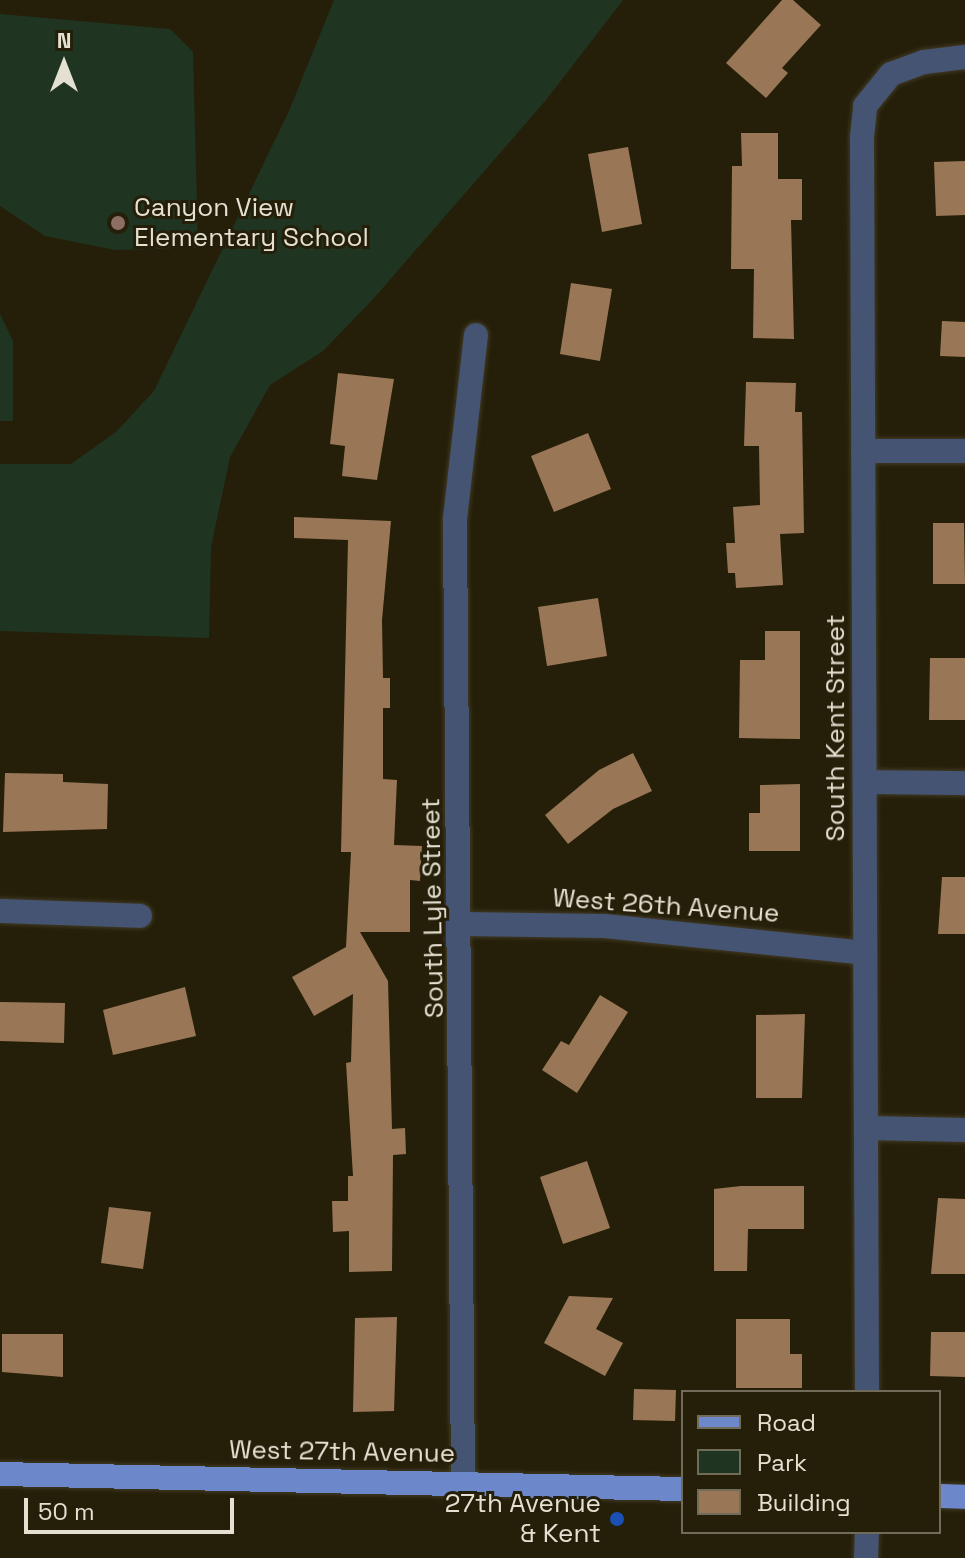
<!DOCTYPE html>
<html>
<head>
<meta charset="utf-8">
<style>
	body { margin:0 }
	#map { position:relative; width:965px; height:1558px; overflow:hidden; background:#251f09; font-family:"Space Grotesk",sans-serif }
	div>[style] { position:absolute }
	.green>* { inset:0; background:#203521 }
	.building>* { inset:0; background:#997756 }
	.roads { filter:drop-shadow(0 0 2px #403a25) drop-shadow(0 0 2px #403a25) }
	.minor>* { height:24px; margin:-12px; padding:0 12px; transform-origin:12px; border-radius:12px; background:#465474 }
	.major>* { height:24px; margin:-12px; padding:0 12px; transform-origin:12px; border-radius:12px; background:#6c88ca }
	.dots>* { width:22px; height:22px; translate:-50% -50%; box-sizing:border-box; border:4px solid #251f09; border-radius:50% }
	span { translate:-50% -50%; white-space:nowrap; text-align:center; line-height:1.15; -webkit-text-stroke:6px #251f09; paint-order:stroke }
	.poi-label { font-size:26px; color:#e4e0d2 }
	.left { translate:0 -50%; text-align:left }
	.right { translate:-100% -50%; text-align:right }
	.street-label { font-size:26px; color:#e4e0d2 }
	.legend { position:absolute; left:681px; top:1390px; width:260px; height:144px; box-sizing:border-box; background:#251f09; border:2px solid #716c59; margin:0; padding:10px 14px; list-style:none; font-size:24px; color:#e4e0d2 }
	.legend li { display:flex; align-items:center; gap:16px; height:40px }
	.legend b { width:40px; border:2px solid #716c59 }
	.north { position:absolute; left:24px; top:24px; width:80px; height:80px; -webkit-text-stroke:6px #251f09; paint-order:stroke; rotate:0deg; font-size:22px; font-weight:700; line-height:32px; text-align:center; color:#e4e0d2 }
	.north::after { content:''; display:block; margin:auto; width:28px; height:36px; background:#e4e0d2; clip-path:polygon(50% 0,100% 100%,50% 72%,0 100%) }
	.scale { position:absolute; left:24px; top:1498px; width:210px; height:36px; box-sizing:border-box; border:4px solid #e4e0d2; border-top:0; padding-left:10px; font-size:24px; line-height:28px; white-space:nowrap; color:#e4e0d2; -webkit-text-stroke:6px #251f09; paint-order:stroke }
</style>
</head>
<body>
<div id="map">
	<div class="green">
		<i style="clip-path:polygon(334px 0,623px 0,546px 100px,374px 298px,323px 351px,270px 385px,230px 457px,211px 547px,209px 638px,0 631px,0 464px,71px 464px,116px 432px,154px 391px,289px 111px)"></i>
		<i style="clip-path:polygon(0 14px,170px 29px,193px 52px,198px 248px,115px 250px,45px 236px,0 206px)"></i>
		<i style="clip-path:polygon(0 314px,13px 341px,13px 421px,0 421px)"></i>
	</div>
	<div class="building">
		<i style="clip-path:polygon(782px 0,793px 0,821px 25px,782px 68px,788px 73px,766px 98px,726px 63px)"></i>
		<i style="clip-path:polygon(741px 133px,778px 133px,778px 179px,802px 179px,802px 220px,791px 220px,794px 339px,753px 338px,754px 269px,731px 269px,732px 166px,742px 166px)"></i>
		<i style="clip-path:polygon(628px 147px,642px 224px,602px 232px,588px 154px)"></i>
		<i style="clip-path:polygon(965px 161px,965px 215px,936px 216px,934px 162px)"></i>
		<i style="clip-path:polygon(571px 283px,612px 289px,600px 361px,560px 354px)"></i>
		<i style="clip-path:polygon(942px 321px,965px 322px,965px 357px,940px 356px)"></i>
		<i style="clip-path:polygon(338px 373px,394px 379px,377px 480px,342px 476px,345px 446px,330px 444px)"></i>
		<i style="clip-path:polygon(746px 382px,796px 383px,795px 412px,802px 412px,804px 533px,780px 534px,783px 585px,736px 588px,735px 573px,728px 573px,726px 543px,735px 543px,733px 507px,760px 505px,759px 446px,744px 446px)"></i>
		<i style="clip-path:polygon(588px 433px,611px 489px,554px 512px,531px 456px)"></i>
		<i style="clip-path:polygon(294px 517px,391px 521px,382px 620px,383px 678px,390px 678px,390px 708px,383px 708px,383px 779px,397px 780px,394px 845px,422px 846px,420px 881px,410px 880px,410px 932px,360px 932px,388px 981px,392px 1129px,405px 1128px,406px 1154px,393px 1155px,392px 1271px,349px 1272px,349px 1231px,333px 1232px,332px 1201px,348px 1201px,348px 1176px,353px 1176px,346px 1063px,351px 1062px,353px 994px,314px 1016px,292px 977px,346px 947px,351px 852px,341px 852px,348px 540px,294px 538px)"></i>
		<i style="clip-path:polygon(933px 523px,964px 523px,965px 584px,933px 584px)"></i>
		<i style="clip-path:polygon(598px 598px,607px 656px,547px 666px,538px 607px)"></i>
		<i style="clip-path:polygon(765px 631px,800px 631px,800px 739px,739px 738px,740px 660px,765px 660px)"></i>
		<i style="clip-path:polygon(930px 658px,965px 658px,965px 720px,929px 720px)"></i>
		<i style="clip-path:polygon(633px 753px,652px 791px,613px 809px,568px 844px,545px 815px,599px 770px)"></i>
		<i style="clip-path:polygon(5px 773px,63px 774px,63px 782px,108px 784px,107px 829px,3px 832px)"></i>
		<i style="clip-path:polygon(800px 784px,800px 851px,749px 851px,749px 813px,760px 813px,760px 785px)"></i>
		<i style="clip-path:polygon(942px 877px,965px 877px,965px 934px,938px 934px)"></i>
		<i style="clip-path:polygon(185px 987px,196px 1036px,113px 1055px,103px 1010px)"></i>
		<i style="clip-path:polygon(600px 995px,628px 1012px,577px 1093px,542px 1070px,561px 1041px,569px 1045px)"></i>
		<i style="clip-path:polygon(0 1002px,65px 1003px,64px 1043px,0 1041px)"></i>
		<i style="clip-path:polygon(805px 1014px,802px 1098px,756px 1098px,756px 1015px)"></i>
		<i style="clip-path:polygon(587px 1161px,610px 1228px,563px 1244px,540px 1177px)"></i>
		<i style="clip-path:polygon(741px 1186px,804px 1186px,804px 1229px,748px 1229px,747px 1271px,714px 1271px,714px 1189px)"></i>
		<i style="clip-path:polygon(938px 1198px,965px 1199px,965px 1274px,931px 1274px)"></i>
		<i style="clip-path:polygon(109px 1207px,151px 1212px,143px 1269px,101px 1263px)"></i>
		<i style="clip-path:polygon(569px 1296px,613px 1298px,596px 1329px,623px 1343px,605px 1376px,544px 1343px)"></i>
		<i style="clip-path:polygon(397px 1317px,394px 1411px,353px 1412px,355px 1318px)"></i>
		<i style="clip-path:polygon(736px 1319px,790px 1319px,790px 1354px,802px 1354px,802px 1388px,736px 1388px)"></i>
		<i style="clip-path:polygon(931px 1332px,965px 1332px,965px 1377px,930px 1376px)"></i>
		<i style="clip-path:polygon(2px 1334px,63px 1334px,63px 1377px,2px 1372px)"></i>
		<i style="clip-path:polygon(634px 1389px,676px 1390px,675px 1421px,633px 1420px)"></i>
	</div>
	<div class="roads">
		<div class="minor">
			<i style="left:863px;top:451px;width:102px"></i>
			<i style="left:865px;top:782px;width:100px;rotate:0.6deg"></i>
			<i style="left:0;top:911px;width:140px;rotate:2deg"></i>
			<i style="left:462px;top:924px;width:143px;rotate:0.8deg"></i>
			<i style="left:605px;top:926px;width:261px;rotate:5.9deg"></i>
			<i style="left:866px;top:1128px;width:99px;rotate:1.2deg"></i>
			<i style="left:867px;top:1392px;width:1255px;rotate:-90.23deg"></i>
			<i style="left:862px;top:137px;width:31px;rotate:-84deg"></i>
			<i style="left:865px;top:106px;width:41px;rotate:-50.9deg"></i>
			<i style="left:891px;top:74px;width:35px;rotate:-20deg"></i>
			<i style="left:924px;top:62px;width:41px;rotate:-7deg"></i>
			<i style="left:463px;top:1482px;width:963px;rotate:-90.48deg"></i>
			<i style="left:455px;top:519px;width:185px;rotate:-83.5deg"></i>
			<i style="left:866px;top:1558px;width:26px;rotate:-88deg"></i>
		</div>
		<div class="major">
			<i style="left:0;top:1474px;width:683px;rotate:1.26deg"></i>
			<i style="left:939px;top:1496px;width:26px;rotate:2deg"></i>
		</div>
	</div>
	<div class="dots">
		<i style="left:118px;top:223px;background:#8d6e63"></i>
		<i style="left:617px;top:1519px;background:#1a4fb4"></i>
	</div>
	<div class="poi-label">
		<span class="left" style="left:134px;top:223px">Canyon View<br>Elementary School</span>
		<span class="right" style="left:601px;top:1519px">27th Avenue<br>&amp; Kent</span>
	</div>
	<div class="street-label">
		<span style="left:836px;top:728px;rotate:-90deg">South Kent Street</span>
		<span style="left:666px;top:906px;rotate:4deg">West 26th Avenue</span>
		<span style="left:433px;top:908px;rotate:-91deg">South Lyle Street</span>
		<span style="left:342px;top:1452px;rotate:1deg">West 27th Avenue</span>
	</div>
	<ul class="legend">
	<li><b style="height:10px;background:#6c88ca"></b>Road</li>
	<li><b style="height:22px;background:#203521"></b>Park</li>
	<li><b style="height:22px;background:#997756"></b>Building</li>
	</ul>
	<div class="north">N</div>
	<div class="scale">50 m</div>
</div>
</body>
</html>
